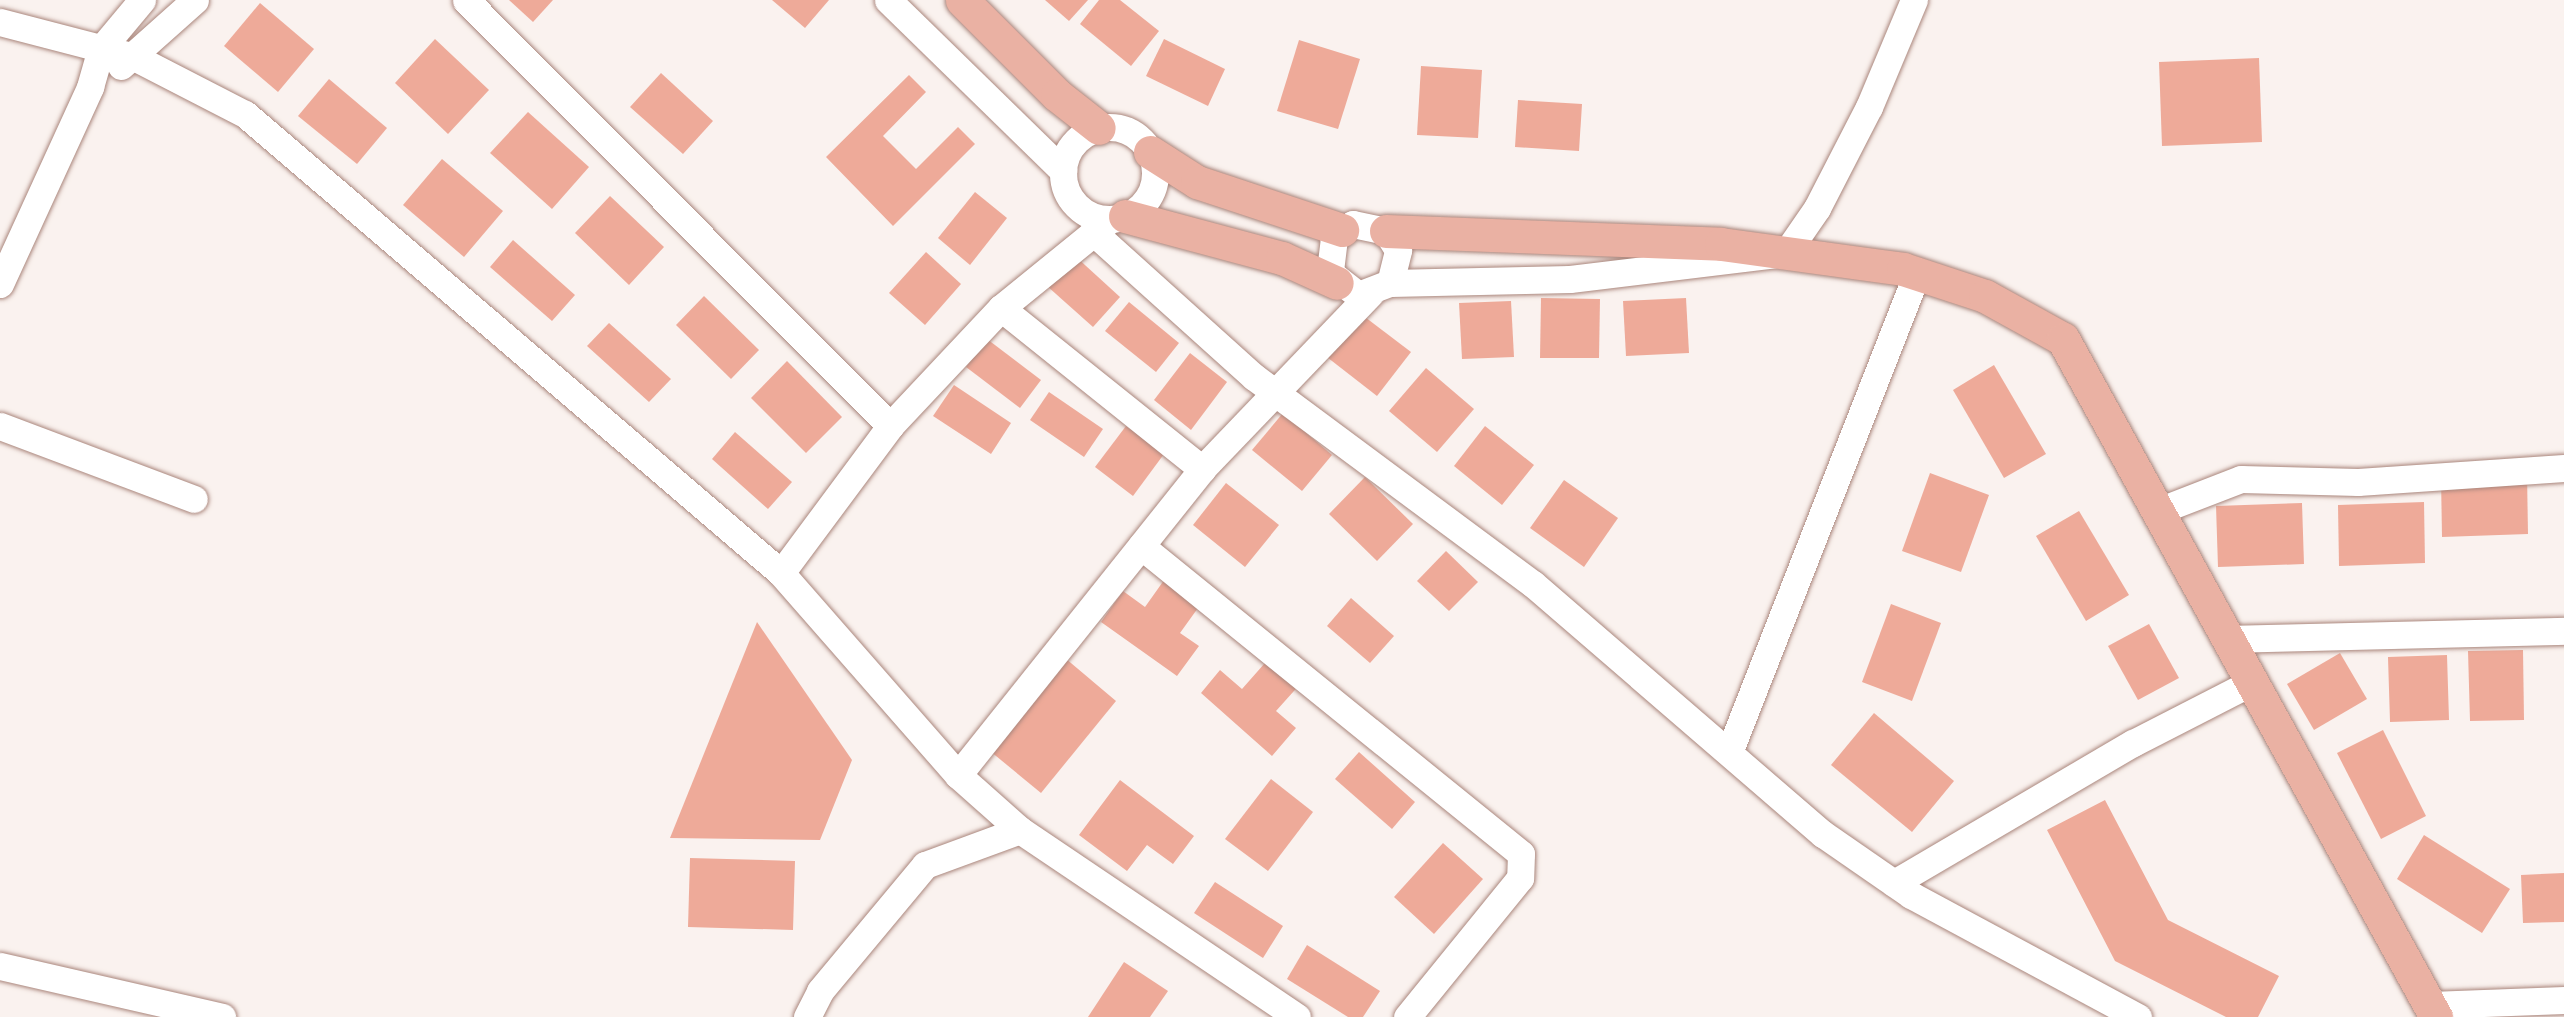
<!DOCTYPE html>
<html>
<head>
<meta charset="utf-8">
<style>
	body { margin:0 }
	#map { position:relative; width:2564px; height:1017px; overflow:hidden; background:#faf2ef; font-family:Barlow,sans-serif }
	div>[style] { position:absolute }
	.building>* { inset:0; background:#ea9 }
	.roads { filter:drop-shadow(0 0 2px #aa867c) drop-shadow(0 0 2px #aa867c) }
	.minor>* { height:27px; margin:-13.5px; padding:0 13.5px; transform-origin:13.5px; border-radius:13.5px; background:#fff }
	.minor>.ring { margin:-13.5px; padding:0; box-sizing:content-box; background:none; border:27px solid #fff; border-radius:50% }
	.major>* { height:33px; margin:-16.5px; padding:0 16.5px; transform-origin:16.5px; border-radius:16.5px; background:#eab1a3 }
	span { translate:-50% -50%; white-space:nowrap; text-align:center; line-height:1.15; -webkit-text-stroke:6px #faf2ef; paint-order:stroke }
</style>
</head>
<body>
<div id="map">
	<div class="building">
		<i style="clip-path:polygon(509px 0,553px 0,533px 22px)"></i>
		<i style="clip-path:polygon(772px 0,829px 0,805px 28px)"></i>
		<i style="clip-path:polygon(1045px 0,1088px 0,1069px 21px)"></i>
		<i style="clip-path:polygon(1099px 0,1120px 0,1159px 31px,1131px 66px,1080px 24px)"></i>
		<i style="clip-path:polygon(260px 3px,314px 49px,278px 92px,224px 46px)"></i>
		<i style="clip-path:polygon(435px 39px,489px 90px,448px 134px,395px 83px)"></i>
		<i style="clip-path:polygon(1164px 39px,1225px 69px,1208px 106px,1146px 76px)"></i>
		<i style="clip-path:polygon(1299px 40px,1360px 59px,1338px 129px,1277px 111px)"></i>
		<i style="clip-path:polygon(2259px 58px,2262px 142px,2162px 146px,2159px 62px)"></i>
		<i style="clip-path:polygon(1421px 66px,1482px 70px,1478px 138px,1417px 135px)"></i>
		<i style="clip-path:polygon(661px 73px,713px 121px,683px 154px,630px 107px)"></i>
		<i style="clip-path:polygon(909px 75px,926px 92px,883px 136px,916px 169px,958px 127px,975px 144px,893px 226px,826px 157px)"></i>
		<i style="clip-path:polygon(329px 79px,387px 128px,357px 164px,298px 116px)"></i>
		<i style="clip-path:polygon(1518px 100px,1582px 104px,1579px 151px,1515px 147px)"></i>
		<i style="clip-path:polygon(528px 112px,589px 167px,552px 209px,490px 153px)"></i>
		<i style="clip-path:polygon(442px 159px,503px 211px,464px 257px,403px 205px)"></i>
		<i style="clip-path:polygon(975px 192px,1007px 218px,970px 265px,938px 238px)"></i>
		<i style="clip-path:polygon(610px 196px,664px 247px,629px 285px,575px 233px)"></i>
		<i style="clip-path:polygon(513px 240px,575px 295px,552px 321px,490px 267px)"></i>
		<i style="clip-path:polygon(926px 252px,961px 284px,925px 325px,889px 293px)"></i>
		<i style="clip-path:polygon(1074px 255px,1120px 297px,1093px 327px,1047px 286px)"></i>
		<i style="clip-path:polygon(704px 296px,759px 350px,731px 379px,676px 325px)"></i>
		<i style="clip-path:polygon(1541px 298px,1600px 299px,1599px 358px,1540px 358px)"></i>
		<i style="clip-path:polygon(1686px 298px,1689px 353px,1626px 356px,1623px 301px)"></i>
		<i style="clip-path:polygon(1511px 301px,1514px 357px,1462px 359px,1459px 303px)"></i>
		<i style="clip-path:polygon(1129px 302px,1179px 343px,1156px 372px,1105px 331px)"></i>
		<i style="clip-path:polygon(1357px 311px,1411px 352px,1377px 396px,1323px 354px)"></i>
		<i style="clip-path:polygon(609px 323px,671px 379px,649px 402px,587px 346px)"></i>
		<i style="clip-path:polygon(987px 339px,1041px 380px,1020px 408px,966px 367px)"></i>
		<i style="clip-path:polygon(1190px 353px,1227px 382px,1191px 430px,1154px 400px)"></i>
		<i style="clip-path:polygon(787px 361px,842px 417px,806px 453px,751px 398px)"></i>
		<i style="clip-path:polygon(1994px 365px,2046px 454px,2004px 478px,1953px 390px)"></i>
		<i style="clip-path:polygon(1426px 368px,1474px 409px,1437px 452px,1389px 411px)"></i>
		<i style="clip-path:polygon(954px 385px,1011px 423px,991px 454px,933px 416px)"></i>
		<i style="clip-path:polygon(1049px 392px,1103px 429px,1084px 457px,1030px 420px)"></i>
		<i style="clip-path:polygon(1283px 413px,1332px 455px,1302px 491px,1252px 450px)"></i>
		<i style="clip-path:polygon(1126px 426px,1164px 454px,1133px 496px,1095px 467px)"></i>
		<i style="clip-path:polygon(1485px 426px,1534px 465px,1502px 505px,1454px 466px)"></i>
		<i style="clip-path:polygon(735px 432px,792px 482px,768px 509px,712px 459px)"></i>
		<i style="clip-path:polygon(1930px 473px,1989px 495px,1961px 572px,1902px 551px)"></i>
		<i style="clip-path:polygon(2527px 473px,2528px 534px,2442px 537px,2441px 476px)"></i>
		<i style="clip-path:polygon(1365px 477px,1413px 524px,1377px 561px,1329px 514px)"></i>
		<i style="clip-path:polygon(1564px 480px,1618px 518px,1584px 567px,1530px 528px)"></i>
		<i style="clip-path:polygon(1226px 483px,1279px 525px,1245px 567px,1193px 525px)"></i>
		<i style="clip-path:polygon(2424px 502px,2425px 563px,2339px 566px,2338px 505px)"></i>
		<i style="clip-path:polygon(2302px 503px,2304px 564px,2218px 567px,2216px 506px)"></i>
		<i style="clip-path:polygon(2079px 511px,2129px 595px,2086px 621px,2036px 536px)"></i>
		<i style="clip-path:polygon(1446px 551px,1478px 582px,1449px 611px,1417px 581px)"></i>
		<i style="clip-path:polygon(1167px 576px,1203px 601px,1180px 633px,1199px 646px,1177px 676px,1101px 622px,1123px 591px,1145px 607px)"></i>
		<i style="clip-path:polygon(1351px 598px,1394px 636px,1370px 663px,1327px 626px)"></i>
		<i style="clip-path:polygon(1891px 604px,1941px 623px,1912px 701px,1862px 682px)"></i>
		<i style="clip-path:polygon(757px 622px,852px 760px,820px 840px,670px 838px)"></i>
		<i style="clip-path:polygon(2149px 624px,2179px 678px,2138px 700px,2108px 646px)"></i>
		<i style="clip-path:polygon(2523px 650px,2524px 720px,2470px 721px,2468px 651px)"></i>
		<i style="clip-path:polygon(2340px 653px,2367px 699px,2314px 730px,2287px 684px)"></i>
		<i style="clip-path:polygon(1272px 655px,1302px 682px,1276px 711px,1296px 728px,1272px 756px,1201px 693px,1220px 670px,1242px 689px)"></i>
		<i style="clip-path:polygon(2447px 655px,2449px 720px,2390px 722px,2388px 657px)"></i>
		<i style="clip-path:polygon(1065px 658px,1116px 701px,1041px 793px,990px 751px)"></i>
		<i style="clip-path:polygon(1874px 713px,1954px 781px,1912px 832px,1831px 765px)"></i>
		<i style="clip-path:polygon(2383px 730px,2426px 816px,2381px 839px,2337px 753px)"></i>
		<i style="clip-path:polygon(1359px 752px,1415px 802px,1392px 829px,1335px 779px)"></i>
		<i style="clip-path:polygon(1271px 779px,1313px 812px,1268px 871px,1225px 839px)"></i>
		<i style="clip-path:polygon(1120px 780px,1194px 836px,1173px 864px,1147px 845px,1127px 871px,1079px 835px)"></i>
		<i style="clip-path:polygon(2105px 800px,2168px 920px,2279px 976px,2258px 1017px,2226px 1017px,2115px 961px,2047px 830px)"></i>
		<i style="clip-path:polygon(2424px 835px,2510px 889px,2482px 933px,2397px 879px)"></i>
		<i style="clip-path:polygon(1443px 843px,1483px 879px,1434px 934px,1394px 897px)"></i>
		<i style="clip-path:polygon(690px 858px,795px 861px,793px 930px,688px 927px)"></i>
		<i style="clip-path:polygon(2564px 873px,2564px 922px,2523px 923px,2521px 875px)"></i>
		<i style="clip-path:polygon(1215px 882px,1283px 926px,1263px 958px,1194px 913px)"></i>
		<i style="clip-path:polygon(1307px 945px,1380px 991px,1363px 1017px,1348px 1017px,1287px 979px)"></i>
		<i style="clip-path:polygon(1124px 962px,1168px 991px,1150px 1017px,1088px 1017px)"></i>
	</div>
	<div class="roads">
		<div class="minor">
			<i style="left:466px;top:0;width:601px;rotate:45.13deg"></i>
			<i style="left:888px;top:0;width:245px;rotate:44.3deg"></i>
			<i style="left:0;top:22px;width:138px;rotate:14.6deg"></i>
			<i style="left:134px;top:57px;width:125px;rotate:27.2deg"></i>
			<i style="left:245px;top:114px;width:706px;rotate:40.57deg"></i>
			<i style="left:781px;top:573px;width:269px;rotate:48.8deg"></i>
			<i style="left:958px;top:775px;width:83px;rotate:41.6deg"></i>
			<i style="left:121px;top:66px;width:99px;rotate:-41.7deg"></i>
			<i class="ring" style="left:1063px;top:127px;width:65px;height:65px"></i>
			<i style="left:1093px;top:232px;width:217px;rotate:42deg"></i>
			<i style="left:1254px;top:377px;width:347px;rotate:36.6deg"></i>
			<i style="left:1533px;top:584px;width:383px;rotate:40.8deg"></i>
			<i style="left:1823px;top:834px;width:107px;rotate:34.7deg"></i>
			<i style="left:1911px;top:895px;width:258px;rotate:28.3deg"></i>
			<i style="left:1390px;top:283px;width:34px;rotate:-76deg"></i>
			<i style="left:1398px;top:250px;width:22px;rotate:-122deg"></i>
			<i style="left:1386px;top:231px;width:34px;rotate:-168deg"></i>
			<i style="left:1353px;top:224px;width:24px;rotate:144deg"></i>
			<i style="left:1334px;top:238px;width:35px;rotate:97deg"></i>
			<i style="left:1330px;top:273px;width:36px;rotate:38deg"></i>
			<i style="left:1358px;top:295px;width:34px;rotate:-21deg"></i>
			<i style="left:1390px;top:283px;width:180px;rotate:-1.3deg"></i>
			<i style="left:1570px;top:279px;width:218px;rotate:-6.9deg"></i>
			<i style="left:1786px;top:253px;width:55px;rotate:-55.4deg"></i>
			<i style="left:1817px;top:208px;width:114px;rotate:-62.8deg"></i>
			<i style="left:1869px;top:107px;width:116px;rotate:-67.2deg"></i>
			<i style="left:0;top:284px;width:217px;rotate:-65.4deg"></i>
			<i style="left:90px;top:87px;width:40px;rotate:-74deg"></i>
			<i style="left:101px;top:49px;width:64px;rotate:-50.1deg"></i>
			<i style="left:1001px;top:308px;width:258px;rotate:38.7deg"></i>
			<i style="left:0;top:426px;width:207px;rotate:20.6deg"></i>
			<i style="left:2158px;top:511px;width:89px;rotate:-21.1deg"></i>
			<i style="left:2241px;top:479px;width:117px;rotate:1.5deg"></i>
			<i style="left:2358px;top:482px;width:206px;rotate:-3.9deg"></i>
			<i style="left:1141px;top:546px;width:489px;rotate:39deg"></i>
			<i style="left:1521px;top:854px;width:24px;rotate:92deg"></i>
			<i style="left:1520px;top:878px;width:179px;rotate:129.1deg"></i>
			<i style="left:781px;top:573px;width:183px;rotate:-53.4deg"></i>
			<i style="left:890px;top:426px;width:162px;rotate:-46.8deg"></i>
			<i style="left:1001px;top:308px;width:136px;rotate:-39.1deg"></i>
			<i style="left:2229px;top:639px;width:335px;rotate:-1.4deg"></i>
			<i style="left:1730px;top:750px;width:512px;rotate:-68.59deg"></i>
			<i style="left:958px;top:775px;width:391px;rotate:-51.4deg"></i>
			<i style="left:1202px;top:469px;width:243px;rotate:-46.2deg"></i>
			<i style="left:1894px;top:883px;width:277px;rotate:-30.4deg"></i>
			<i style="left:2133px;top:743px;width:134px;rotate:-27.1deg"></i>
			<i style="left:0;top:966px;width:228px;rotate:12.9deg"></i>
			<i style="left:2430px;top:1005px;width:134px;rotate:-2.1deg"></i>
			<i style="left:807px;top:1017px;width:29px;rotate:-63deg"></i>
			<i style="left:820px;top:991px;width:164px;rotate:-50.2deg"></i>
			<i style="left:925px;top:865px;width:101px;rotate:-20.2deg"></i>
			<i style="left:1020px;top:830px;width:334px;rotate:34deg"></i>
		</div>
		<div class="major">
			<i style="left:962px;top:0;width:134px;rotate:45deg"></i>
			<i style="left:1057px;top:95px;width:53px;rotate:38.2deg"></i>
			<i style="left:1150px;top:152px;width:56px;rotate:32.6deg"></i>
			<i style="left:1197px;top:182px;width:153px;rotate:18.3deg"></i>
			<i style="left:1125px;top:216px;width:163px;rotate:15deg"></i>
			<i style="left:1282px;top:258px;width:60px;rotate:24.4deg"></i>
			<i style="left:1386px;top:231px;width:335px;rotate:2.2deg"></i>
			<i style="left:1721px;top:244px;width:184px;rotate:7.8deg"></i>
			<i style="left:1903px;top:269px;width:86px;rotate:18.2deg"></i>
			<i style="left:1985px;top:296px;width:89px;rotate:28.9deg"></i>
			<i style="left:2063px;top:339px;width:774px;rotate:61.18deg"></i>
		</div>
	</div>
</div>
</body>
</html>
